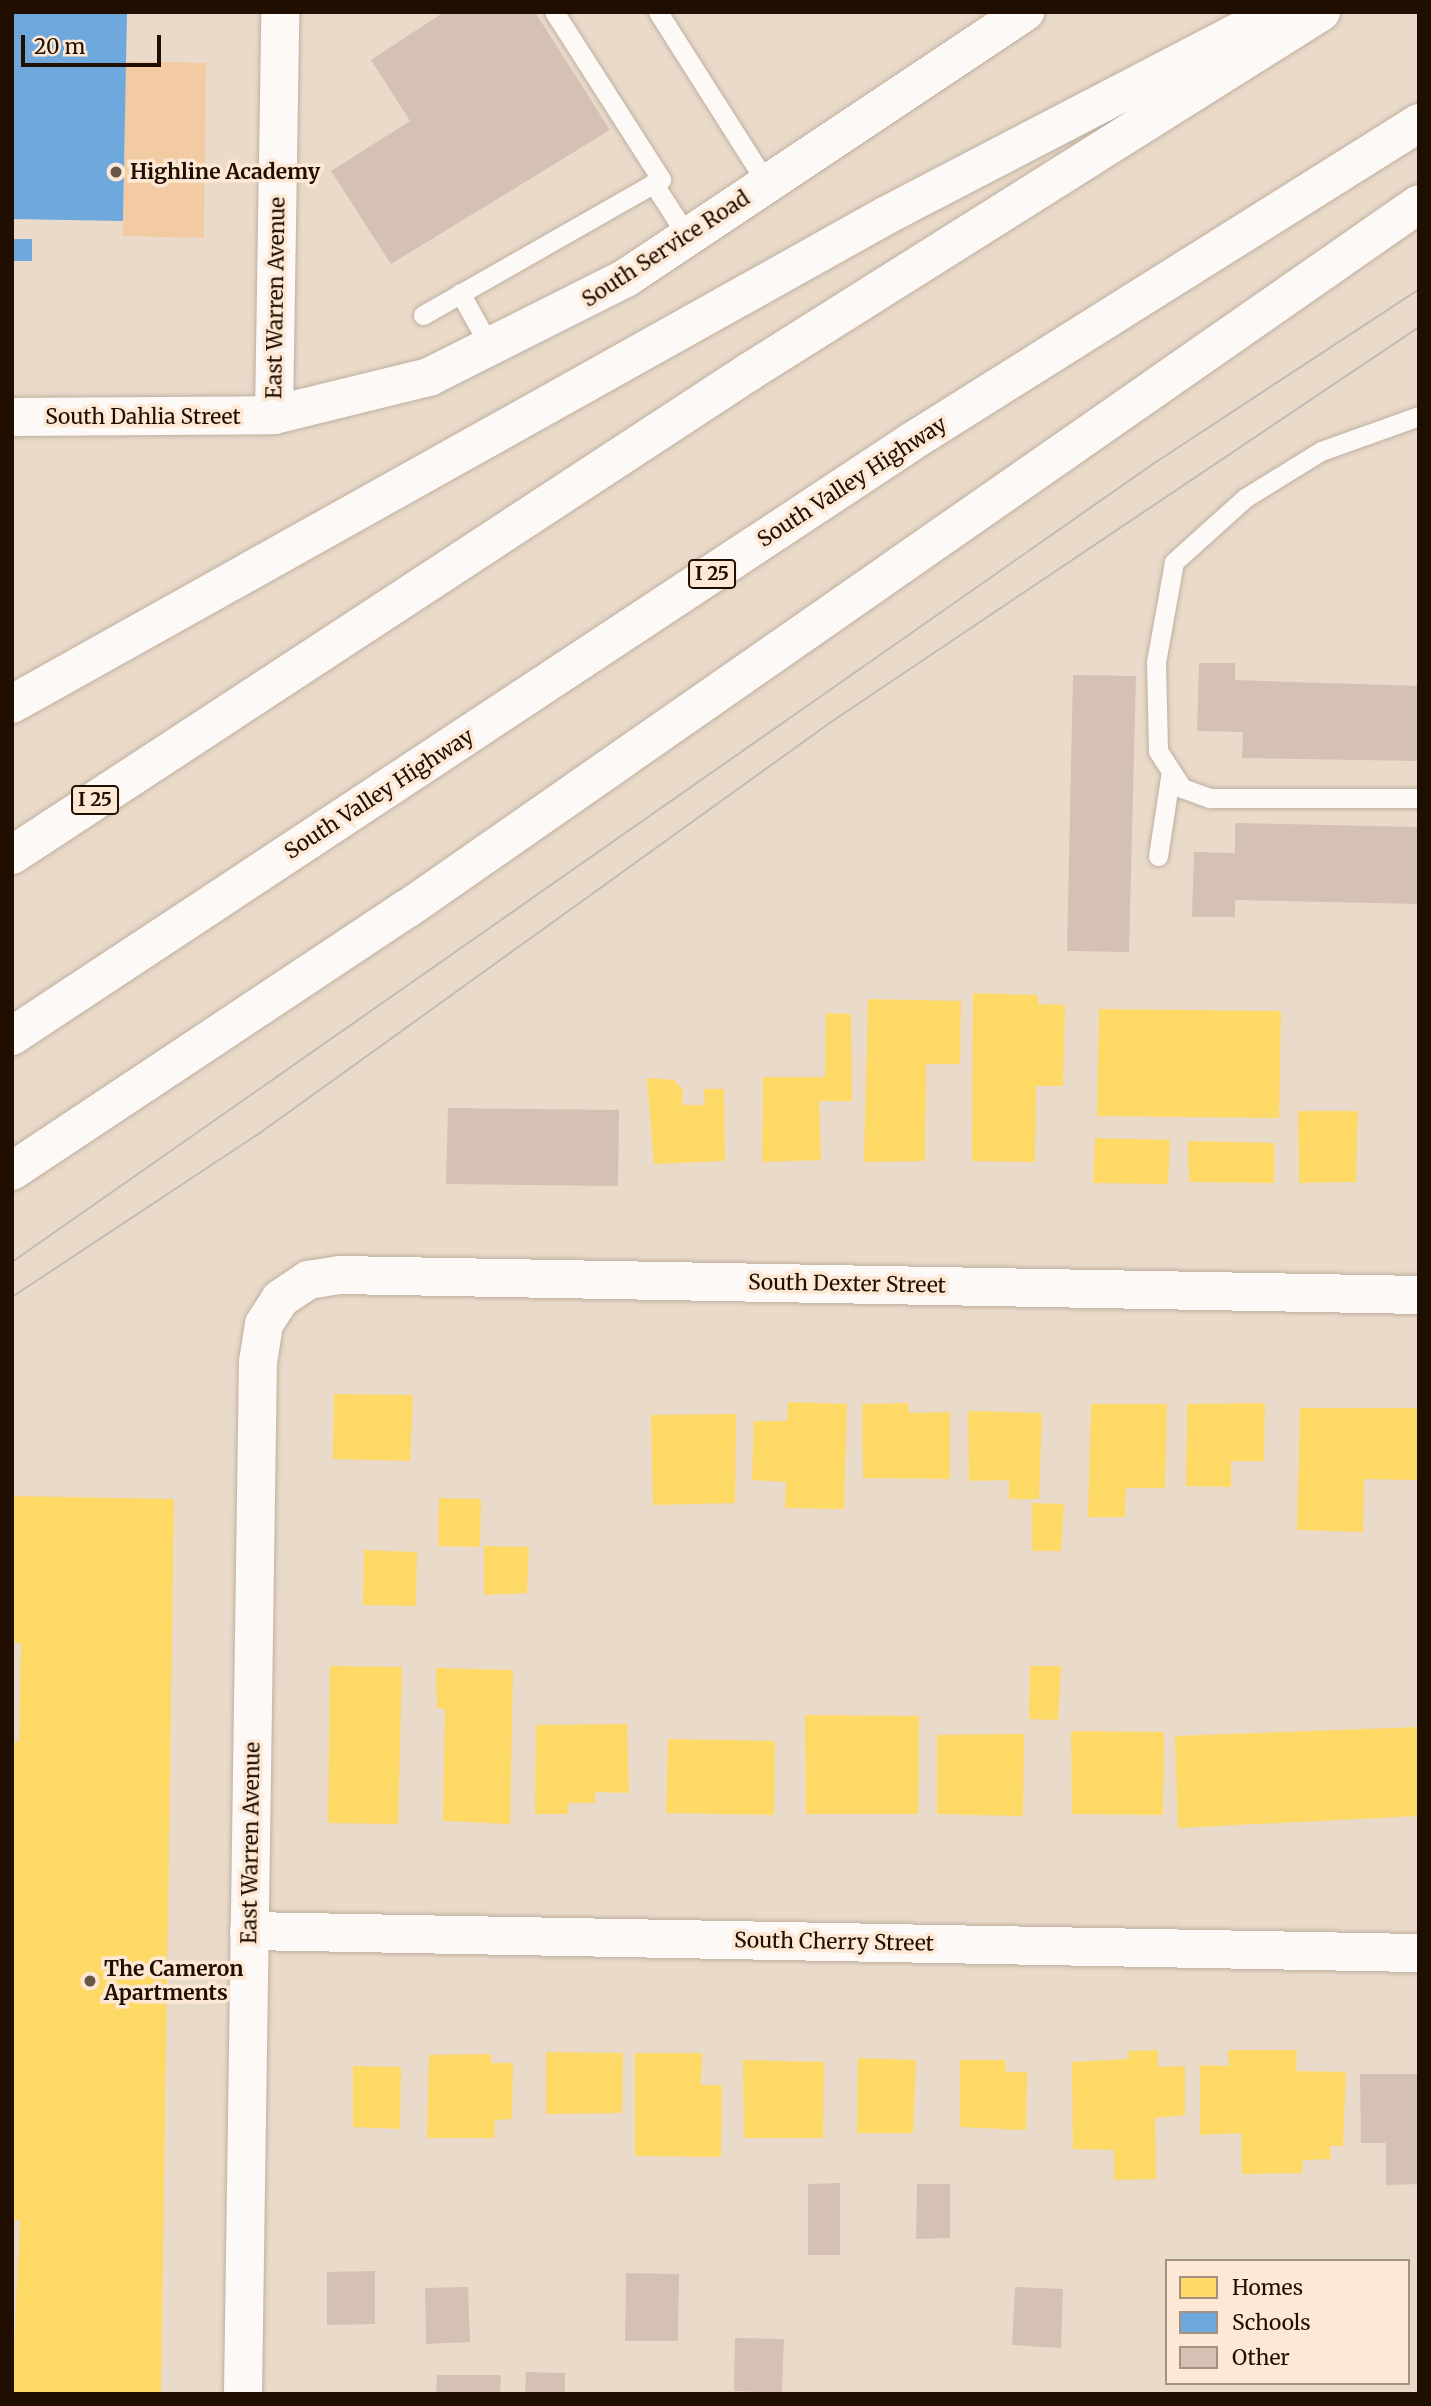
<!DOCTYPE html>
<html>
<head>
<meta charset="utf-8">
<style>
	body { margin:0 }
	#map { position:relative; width:1431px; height:2406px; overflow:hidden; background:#eadaca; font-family:Merriweather,serif }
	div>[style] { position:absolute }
	.green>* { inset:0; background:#f3cba3 }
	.homes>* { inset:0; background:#ffd966 }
	.schools>* { inset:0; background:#6fa8dc }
	.building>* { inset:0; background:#d4c1b4 }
	.roads { filter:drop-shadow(0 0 2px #bfaf9f) drop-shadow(0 0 2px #bfaf9f) }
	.lane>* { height:19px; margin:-9.5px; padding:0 9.5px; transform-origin:9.5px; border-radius:9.5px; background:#fcf9f7 }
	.street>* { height:38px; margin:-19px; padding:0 19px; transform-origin:19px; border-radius:19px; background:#fcf9f7 }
	.secondary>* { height:38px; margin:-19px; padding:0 19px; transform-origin:19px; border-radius:19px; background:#fcf9f7 }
	.highway>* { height:38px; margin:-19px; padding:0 19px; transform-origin:19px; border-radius:19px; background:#fcf9f7 }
	.tram>* { height:2px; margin:-1px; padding:0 1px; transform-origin:1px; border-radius:1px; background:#c1bcb8 }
	.dots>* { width:19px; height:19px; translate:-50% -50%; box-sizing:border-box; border:4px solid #fde8d5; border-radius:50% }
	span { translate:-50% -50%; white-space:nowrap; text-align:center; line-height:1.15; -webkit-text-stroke:7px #fde8d5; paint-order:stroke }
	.shield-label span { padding:2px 5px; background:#fde8d5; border:2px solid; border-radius:5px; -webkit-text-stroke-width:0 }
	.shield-label { font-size:19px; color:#200e00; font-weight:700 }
	.poi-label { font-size:21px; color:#200e00; font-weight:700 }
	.left { translate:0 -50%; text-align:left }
	.street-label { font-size:21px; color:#200e00 }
	.frame { position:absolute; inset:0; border:14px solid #200e00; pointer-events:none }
	.legend { position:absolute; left:1165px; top:2259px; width:245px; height:126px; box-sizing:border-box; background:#fde8d5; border:2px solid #a59180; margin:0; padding:9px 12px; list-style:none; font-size:21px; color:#200e00 }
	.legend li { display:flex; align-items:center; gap:14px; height:35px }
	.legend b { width:35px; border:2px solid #a59180 }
	.scale { position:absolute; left:21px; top:35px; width:140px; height:32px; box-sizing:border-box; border:4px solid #200e00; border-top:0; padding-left:9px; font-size:21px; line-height:24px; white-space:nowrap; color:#200e00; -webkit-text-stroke:5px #fde8d5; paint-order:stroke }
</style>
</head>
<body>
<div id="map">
	<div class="green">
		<i style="clip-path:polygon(126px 61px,206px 63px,204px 238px,123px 236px)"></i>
	</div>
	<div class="homes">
		<i style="clip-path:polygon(973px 993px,1038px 995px,1038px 1004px,1065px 1005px,1063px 1086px,1036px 1086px,1035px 1162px,972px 1161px)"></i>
		<i style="clip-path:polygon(868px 999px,961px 1001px,960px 1064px,926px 1064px,925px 1161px,864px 1162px)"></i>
		<i style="clip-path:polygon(1099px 1009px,1281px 1011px,1279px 1118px,1097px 1116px)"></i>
		<i style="clip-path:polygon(826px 1013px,851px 1014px,852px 1101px,819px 1101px,821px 1160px,762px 1162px,763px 1077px,825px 1077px)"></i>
		<i style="clip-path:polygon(647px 1078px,674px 1080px,683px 1090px,682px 1105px,705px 1105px,704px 1089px,724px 1089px,725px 1161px,654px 1164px)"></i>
		<i style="clip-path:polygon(1298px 1111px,1358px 1111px,1356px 1182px,1299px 1183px)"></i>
		<i style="clip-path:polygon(1095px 1138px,1170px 1140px,1168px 1184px,1093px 1183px)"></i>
		<i style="clip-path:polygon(1188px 1141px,1274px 1143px,1274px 1183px,1189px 1182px)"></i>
		<i style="clip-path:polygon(334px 1394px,413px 1395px,410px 1461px,333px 1459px)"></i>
		<i style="clip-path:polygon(788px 1402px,847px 1404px,844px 1509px,785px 1508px,786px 1482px,752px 1480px,754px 1421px,787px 1421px)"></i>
		<i style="clip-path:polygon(908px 1403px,909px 1413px,950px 1412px,950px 1479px,863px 1478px,862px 1404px)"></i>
		<i style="clip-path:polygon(1265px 1403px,1264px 1461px,1231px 1461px,1231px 1487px,1186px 1486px,1187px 1404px)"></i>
		<i style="clip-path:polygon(1091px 1404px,1167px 1404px,1165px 1488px,1126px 1488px,1125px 1517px,1088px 1517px)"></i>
		<i style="clip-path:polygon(1300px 1408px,1417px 1408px,1418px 1480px,1364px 1479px,1363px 1532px,1297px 1530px)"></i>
		<i style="clip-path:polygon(968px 1411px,1042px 1413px,1039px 1499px,1009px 1499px,1009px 1480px,969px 1481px)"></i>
		<i style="clip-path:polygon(736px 1414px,735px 1503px,653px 1505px,651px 1415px)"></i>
		<i style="clip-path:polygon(12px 1496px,174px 1499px,161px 2394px,12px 2394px,20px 2220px,12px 2220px,12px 1741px,19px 1742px,21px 1643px,12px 1643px)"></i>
		<i style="clip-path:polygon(439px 1498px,481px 1499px,480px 1547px,438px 1546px)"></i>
		<i style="clip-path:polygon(1032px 1503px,1064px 1504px,1061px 1551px,1032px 1551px)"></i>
		<i style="clip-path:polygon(484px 1546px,529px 1547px,527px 1593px,484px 1595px)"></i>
		<i style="clip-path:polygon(364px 1550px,417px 1552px,416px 1606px,363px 1605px)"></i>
		<i style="clip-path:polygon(330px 1666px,402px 1667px,398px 1824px,328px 1823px)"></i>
		<i style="clip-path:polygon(1030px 1666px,1061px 1666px,1058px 1720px,1029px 1719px)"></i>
		<i style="clip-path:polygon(436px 1668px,513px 1670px,510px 1824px,443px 1821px,445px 1709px,437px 1708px)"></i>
		<i style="clip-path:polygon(805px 1715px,919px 1716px,918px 1814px,806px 1814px)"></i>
		<i style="clip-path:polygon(627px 1724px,629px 1793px,595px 1792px,595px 1803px,568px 1803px,568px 1814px,535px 1814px,536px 1725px)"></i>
		<i style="clip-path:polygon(1419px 1727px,1419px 1816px,1178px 1828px,1175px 1736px)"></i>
		<i style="clip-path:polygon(1071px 1731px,1164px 1732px,1163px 1815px,1072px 1814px)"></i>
		<i style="clip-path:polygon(1024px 1734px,1023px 1816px,937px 1814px,937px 1735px)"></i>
		<i style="clip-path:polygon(668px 1739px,775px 1741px,774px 1815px,666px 1813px)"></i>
		<i style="clip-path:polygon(1158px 2050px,1158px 2067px,1185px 2066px,1185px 2115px,1155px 2118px,1156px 2179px,1114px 2180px,1114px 2150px,1073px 2149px,1072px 2062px,1128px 2059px,1128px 2051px)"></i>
		<i style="clip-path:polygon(1228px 2050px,1297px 2050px,1296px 2071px,1346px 2072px,1343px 2146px,1330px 2146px,1331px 2159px,1303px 2160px,1302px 2173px,1242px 2174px,1241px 2133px,1200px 2135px,1200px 2065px,1229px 2066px)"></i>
		<i style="clip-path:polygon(546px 2052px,623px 2053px,622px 2113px,546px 2114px)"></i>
		<i style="clip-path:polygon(635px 2053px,702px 2053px,701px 2085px,722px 2085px,721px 2157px,635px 2156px)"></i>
		<i style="clip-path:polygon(491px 2054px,491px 2063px,513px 2063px,512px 2119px,495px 2120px,494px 2138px,427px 2138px,429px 2055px)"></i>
		<i style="clip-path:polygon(858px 2058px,916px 2060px,913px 2133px,857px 2133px)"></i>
		<i style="clip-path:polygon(743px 2060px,824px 2062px,823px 2138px,744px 2138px)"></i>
		<i style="clip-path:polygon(960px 2060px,1005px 2060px,1006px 2072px,1027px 2072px,1026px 2130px,960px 2127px)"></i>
		<i style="clip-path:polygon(353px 2066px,401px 2067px,400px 2129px,353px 2127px)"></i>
	</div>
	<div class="schools">
		<i style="clip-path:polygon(12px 12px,127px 12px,123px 221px,12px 219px)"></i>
		<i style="clip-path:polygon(12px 239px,32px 239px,32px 261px,12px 261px)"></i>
	</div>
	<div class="building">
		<i style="clip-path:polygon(444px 12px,535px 12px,610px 130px,391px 264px,331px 171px,410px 121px,371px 60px)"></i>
		<i style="clip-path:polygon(1199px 663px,1235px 663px,1235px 680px,1419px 686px,1419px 761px,1242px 758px,1243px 732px,1197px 731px)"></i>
		<i style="clip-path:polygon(1073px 675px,1136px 676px,1129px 952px,1067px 951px)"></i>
		<i style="clip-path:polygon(1235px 823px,1419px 827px,1419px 904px,1235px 900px,1235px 917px,1192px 917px,1194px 852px,1235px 853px)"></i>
		<i style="clip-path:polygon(448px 1108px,619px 1110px,618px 1186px,446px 1184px)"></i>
		<i style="clip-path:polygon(1360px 2074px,1419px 2074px,1419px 2184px,1386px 2185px,1386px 2143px,1361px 2143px)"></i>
		<i style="clip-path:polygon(840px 2183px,840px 2255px,808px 2255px,808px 2184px)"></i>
		<i style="clip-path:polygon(917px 2184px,950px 2184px,950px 2238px,916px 2239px)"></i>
		<i style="clip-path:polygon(375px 2271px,375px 2324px,327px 2325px,327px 2272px)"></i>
		<i style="clip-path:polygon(626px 2273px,679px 2274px,678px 2341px,625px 2341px)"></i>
		<i style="clip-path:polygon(468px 2287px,470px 2342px,426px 2344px,425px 2288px)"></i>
		<i style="clip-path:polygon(1015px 2287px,1063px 2289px,1061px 2348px,1012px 2345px)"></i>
		<i style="clip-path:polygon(735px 2338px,784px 2339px,782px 2393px,734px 2391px)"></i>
		<i style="clip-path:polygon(526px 2372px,565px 2373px,565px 2394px,525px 2394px)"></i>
		<i style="clip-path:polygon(437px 2375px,501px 2375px,500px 2394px,436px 2394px)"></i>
	</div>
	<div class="roads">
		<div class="lane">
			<i style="left:658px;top:12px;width:204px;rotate:57.6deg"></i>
			<i style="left:653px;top:183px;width:64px;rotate:57.1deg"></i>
			<i style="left:460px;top:293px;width:65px;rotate:60.7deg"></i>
			<i style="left:423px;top:315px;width:274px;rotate:-29.7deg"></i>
			<i style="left:661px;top:179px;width:198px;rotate:-122.6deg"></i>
			<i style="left:1419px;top:416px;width:104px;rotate:160.3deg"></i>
			<i style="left:1321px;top:451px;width:89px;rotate:148.3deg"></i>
			<i style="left:1245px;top:498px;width:96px;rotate:138deg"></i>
			<i style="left:1174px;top:562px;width:102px;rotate:100.2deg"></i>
			<i style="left:1156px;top:662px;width:89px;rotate:88.7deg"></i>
			<i style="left:1158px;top:751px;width:44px;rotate:57deg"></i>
			<i style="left:1182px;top:788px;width:30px;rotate:20deg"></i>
			<i style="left:1210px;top:798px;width:209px"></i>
			<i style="left:1158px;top:856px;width:86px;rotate:-81.3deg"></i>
		</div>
		<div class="street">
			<i style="left:274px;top:415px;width:403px;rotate:-89.1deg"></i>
			<i style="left:249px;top:1931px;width:1170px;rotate:1.08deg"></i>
			<i style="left:243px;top:2394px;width:1032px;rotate:-89.17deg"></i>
			<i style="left:258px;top:1362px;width:38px;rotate:-81deg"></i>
			<i style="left:264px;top:1324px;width:30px;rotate:-57deg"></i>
			<i style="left:280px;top:1299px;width:34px;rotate:-34deg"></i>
			<i style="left:308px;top:1280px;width:32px;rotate:-9deg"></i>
			<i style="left:340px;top:1275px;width:1079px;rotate:1.06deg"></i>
		</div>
		<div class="secondary">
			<i style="left:12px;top:417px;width:262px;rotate:-0.4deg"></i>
			<i style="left:274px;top:415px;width:160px;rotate:-13.8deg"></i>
			<i style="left:429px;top:377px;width:220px;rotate:-26.7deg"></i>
			<i style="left:626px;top:278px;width:480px;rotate:-33.7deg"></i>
		</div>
		<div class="highway">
			<i style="left:12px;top:704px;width:1002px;rotate:-29.2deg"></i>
			<i style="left:887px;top:215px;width:440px;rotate:-27.5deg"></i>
			<i style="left:12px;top:855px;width:881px;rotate:-33.24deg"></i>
			<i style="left:749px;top:372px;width:676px;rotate:-32.19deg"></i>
			<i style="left:12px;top:1036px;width:1078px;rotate:-33.45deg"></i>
			<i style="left:911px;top:442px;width:600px;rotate:-32.13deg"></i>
			<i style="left:12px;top:1171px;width:474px;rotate:-33.6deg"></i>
			<i style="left:407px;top:909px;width:1233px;rotate:-34.86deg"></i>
		</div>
	</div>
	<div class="tram">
		<i style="left:12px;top:1262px;width:1396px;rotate:-34.97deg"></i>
		<i style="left:1156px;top:462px;width:315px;rotate:-33.3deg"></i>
		<i style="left:12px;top:1297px;width:294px;rotate:-33.5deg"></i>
		<i style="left:257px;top:1135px;width:711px;rotate:-35.73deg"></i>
		<i style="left:834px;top:720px;width:705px;rotate:-33.89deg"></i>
	</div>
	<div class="dots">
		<i style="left:116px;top:172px;background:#675547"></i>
		<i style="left:90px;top:1981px;background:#675547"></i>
	</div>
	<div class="shield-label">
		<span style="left:712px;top:574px">I 25</span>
		<span style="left:95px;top:800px">I 25</span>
	</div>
	<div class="poi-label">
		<span class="left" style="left:130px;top:172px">Highline Academy</span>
		<span class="left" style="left:104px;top:1981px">The Cameron<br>Apartments</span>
	</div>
	<div class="street-label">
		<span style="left:666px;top:249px;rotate:-33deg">South Service Road</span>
		<span style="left:276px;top:298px;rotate:-89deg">East Warren Avenue</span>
		<span style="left:143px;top:417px">South Dahlia Street</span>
		<span style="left:852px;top:482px;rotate:-33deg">South Valley Highway</span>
		<span style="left:379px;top:794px;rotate:-33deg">South Valley Highway</span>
		<span style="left:847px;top:1284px;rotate:1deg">South Dexter Street</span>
		<span style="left:251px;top:1843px;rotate:-89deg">East Warren Avenue</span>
		<span style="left:834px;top:1942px;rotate:1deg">South Cherry Street</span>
	</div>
	<div class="frame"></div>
	<ul class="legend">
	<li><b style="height:19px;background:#ffd966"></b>Homes</li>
	<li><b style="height:19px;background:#6fa8dc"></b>Schools</li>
	<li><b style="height:19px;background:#d4c1b4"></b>Other</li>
	</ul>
	<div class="scale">20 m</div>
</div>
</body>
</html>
